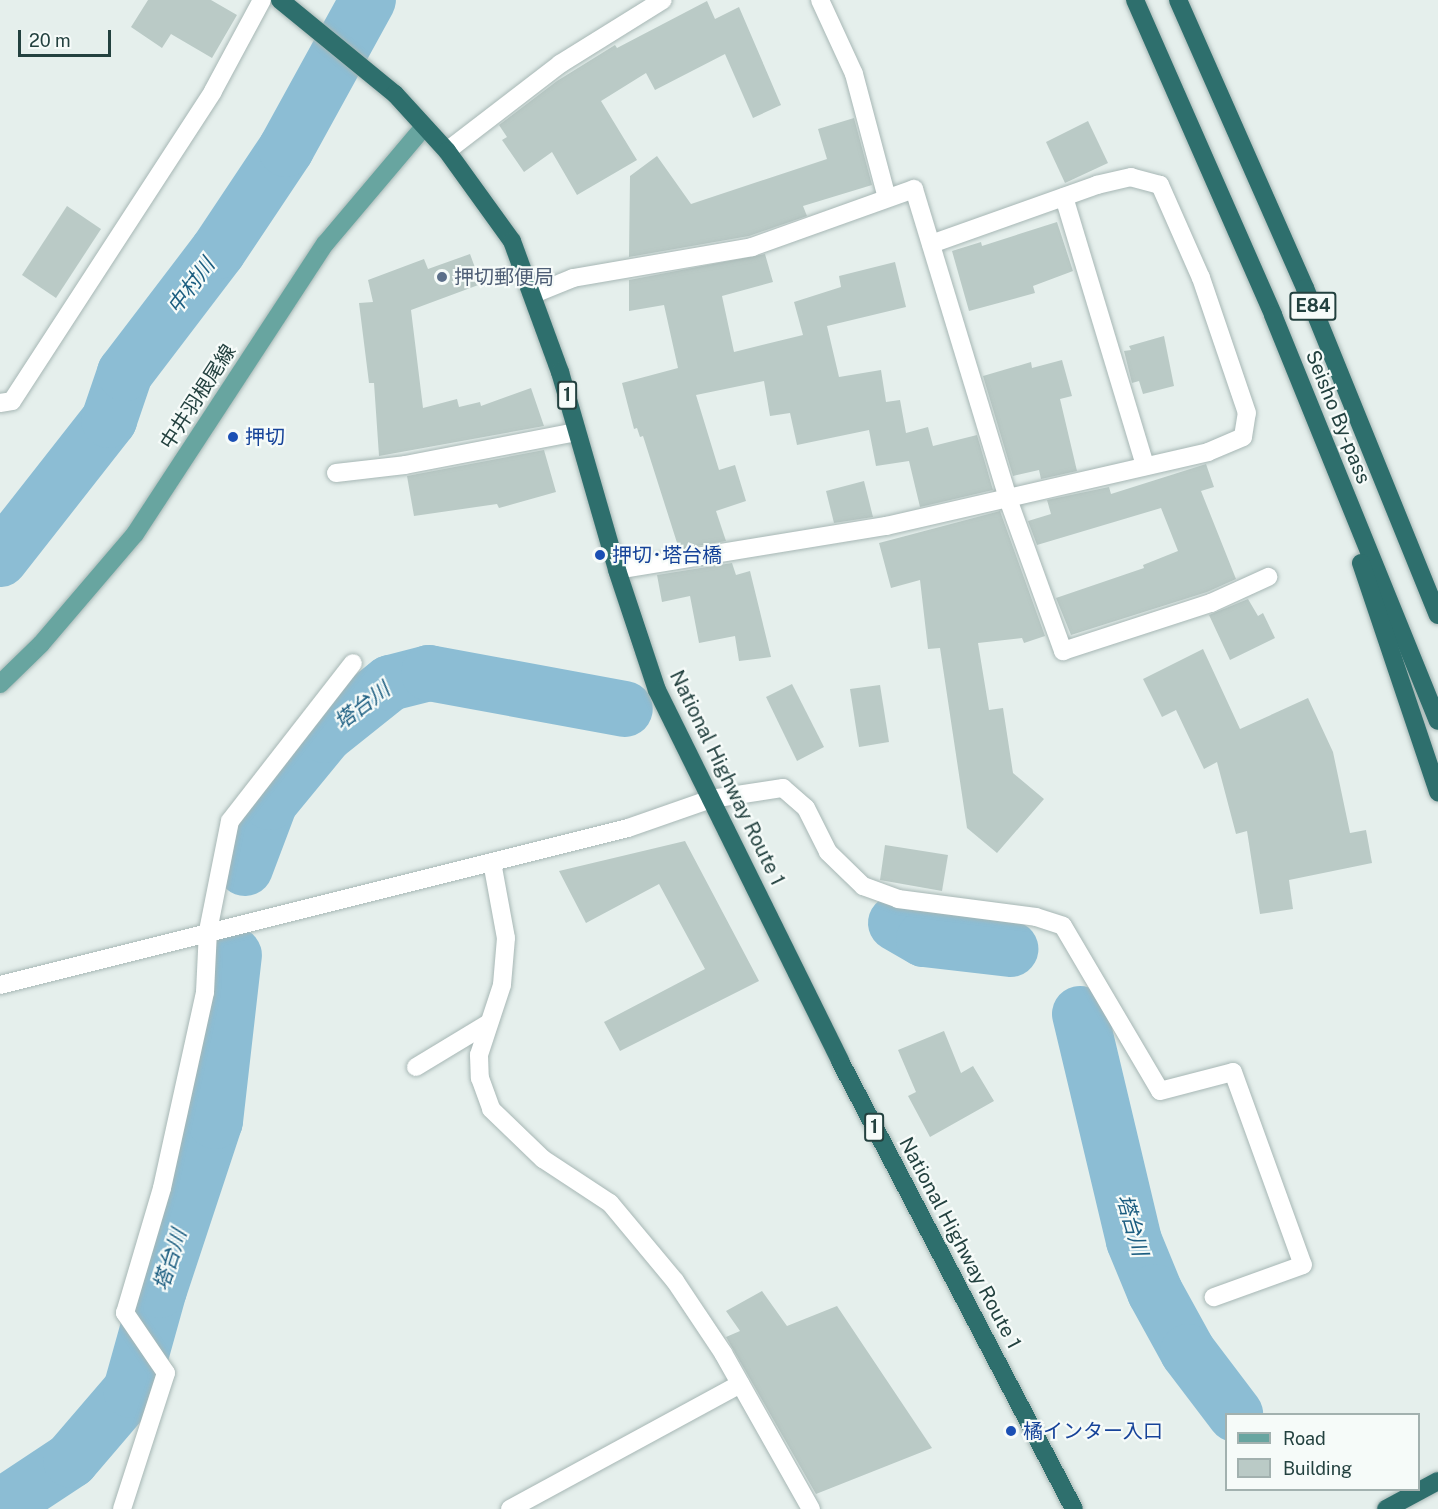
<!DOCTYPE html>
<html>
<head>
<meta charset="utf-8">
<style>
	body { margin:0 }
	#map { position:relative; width:1438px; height:1509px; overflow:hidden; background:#e5efec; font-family:"Public Sans","Noto Sans JP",sans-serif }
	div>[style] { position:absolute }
	.river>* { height:56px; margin:-28px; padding:0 28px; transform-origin:28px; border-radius:28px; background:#8cbdd4 }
	.building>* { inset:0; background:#bacac6 }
	.roads { filter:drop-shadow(0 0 2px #a7b7b5) drop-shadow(0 0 2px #a7b7b5) }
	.minor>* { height:18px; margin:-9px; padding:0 9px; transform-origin:9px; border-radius:9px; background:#fff }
	.major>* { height:18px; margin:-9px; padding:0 9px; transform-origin:9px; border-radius:9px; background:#68a5a0 }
	.highway>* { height:18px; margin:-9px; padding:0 9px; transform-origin:9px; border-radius:9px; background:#2e6f6d }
	.dots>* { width:16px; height:16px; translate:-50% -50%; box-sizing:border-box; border:3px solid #f6fbf9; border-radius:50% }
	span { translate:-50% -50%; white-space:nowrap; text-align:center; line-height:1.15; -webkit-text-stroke:4.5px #f6fbf9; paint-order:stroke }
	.shield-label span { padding:2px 4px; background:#f6fbf9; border:2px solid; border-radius:4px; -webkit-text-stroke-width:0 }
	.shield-label { font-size:18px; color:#23413f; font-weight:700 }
	.service-label { font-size:20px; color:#4e5e75 }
	.left { translate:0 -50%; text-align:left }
	.street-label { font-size:20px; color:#23413f }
	.transit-label { font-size:20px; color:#164399 }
	.water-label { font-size:21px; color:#1b5d80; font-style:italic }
	.legend { position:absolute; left:1225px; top:1413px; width:195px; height:78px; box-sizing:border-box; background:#f6fbf9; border:2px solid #a2b1af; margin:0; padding:8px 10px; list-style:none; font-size:18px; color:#23413f }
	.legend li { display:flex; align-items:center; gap:12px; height:30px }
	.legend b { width:30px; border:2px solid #a2b1af }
	.scale { position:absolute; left:18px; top:30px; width:93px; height:27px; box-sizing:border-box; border:3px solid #23413f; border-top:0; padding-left:8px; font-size:18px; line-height:21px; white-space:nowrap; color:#23413f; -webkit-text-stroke:4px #f6fbf9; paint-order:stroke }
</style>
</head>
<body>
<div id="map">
	<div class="river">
		<i style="left:0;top:559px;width:177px;rotate:-51.9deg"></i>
		<i style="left:109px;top:420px;width:50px;rotate:-71.2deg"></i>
		<i style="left:125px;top:373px;width:153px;rotate:-52.7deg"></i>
		<i style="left:218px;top:251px;width:123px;rotate:-56.3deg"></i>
		<i style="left:286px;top:149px;width:170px;rotate:-61.2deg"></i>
		<i style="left:245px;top:868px;width:71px;rotate:-69.3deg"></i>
		<i style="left:270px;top:802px;width:87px;rotate:-50.6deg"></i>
		<i style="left:325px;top:735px;width:83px;rotate:-38.7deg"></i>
		<i style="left:390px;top:683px;width:40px;rotate:-14.4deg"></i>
		<i style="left:429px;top:673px;width:199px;rotate:10.4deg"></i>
		<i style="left:896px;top:923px;width:32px;rotate:30deg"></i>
		<i style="left:924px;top:939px;width:87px;rotate:6.6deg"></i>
		<i style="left:1080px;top:1014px;width:233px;rotate:76.6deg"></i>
		<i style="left:1134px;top:1241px;width:55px;rotate:67.6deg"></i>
		<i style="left:1155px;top:1292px;width:68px;rotate:61.2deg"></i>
		<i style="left:1188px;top:1352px;width:78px;rotate:52.8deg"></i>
		<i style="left:0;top:1507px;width:85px;rotate:-33.5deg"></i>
		<i style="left:71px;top:1460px;width:92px;rotate:-49.4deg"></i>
		<i style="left:131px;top:1390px;width:104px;rotate:-74.4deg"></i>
		<i style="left:159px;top:1290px;width:178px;rotate:-71.7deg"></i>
		<i style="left:215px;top:1121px;width:167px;rotate:-83.5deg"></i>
	</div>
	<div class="building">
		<i style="clip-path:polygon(148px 0,211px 0,237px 15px,212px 58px,171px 34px,162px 48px,131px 27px)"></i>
		<i style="clip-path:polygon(707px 1px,715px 19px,739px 7px,781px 105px,753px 118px,725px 54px,655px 90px,646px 73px,601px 101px,637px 160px,577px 195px,552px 152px,524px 172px,502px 140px,507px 137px,499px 125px,557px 81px,615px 45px,617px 48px)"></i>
		<i style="clip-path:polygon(854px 118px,872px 185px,803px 206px,807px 216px,749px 236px,629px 257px,630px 176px,657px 156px,691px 204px,827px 159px,818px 129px)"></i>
		<i style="clip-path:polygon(1088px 121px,1108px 163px,1065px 183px,1046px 142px)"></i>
		<i style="clip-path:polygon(67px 206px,101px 229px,56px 298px,22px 275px)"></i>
		<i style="clip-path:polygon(1057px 222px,1073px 271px,1033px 286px,1035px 293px,969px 311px,952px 251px,981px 242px,982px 246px)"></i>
		<i style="clip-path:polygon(470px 254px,481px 284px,411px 310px,423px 408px,457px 399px,459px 407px,480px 402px,481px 406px,531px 388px,544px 426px,379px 456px,374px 383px,369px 383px,359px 303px,373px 302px,368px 280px,424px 259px,428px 269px)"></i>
		<i style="clip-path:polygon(765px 254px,773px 282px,722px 296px,734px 352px,803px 335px,794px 302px,841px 287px,839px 276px,895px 262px,906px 307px,827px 326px,839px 377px,881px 370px,886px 402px,900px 400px,906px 433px,928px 427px,933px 446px,977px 435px,993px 490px,920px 507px,909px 461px,876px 466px,869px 430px,797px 445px,790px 413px,770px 416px,764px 381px,696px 395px,719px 470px,735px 465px,746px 501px,716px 511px,726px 541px,679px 549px,643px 436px,640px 437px,637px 428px,634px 429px,622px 383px,678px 368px,664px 305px,629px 311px,629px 280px)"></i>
		<i style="clip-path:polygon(1164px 336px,1174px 386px,1143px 394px,1139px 381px,1132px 383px,1124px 351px,1131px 350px,1129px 346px)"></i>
		<i style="clip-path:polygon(1062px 360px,1072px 396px,1060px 399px,1077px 471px,1041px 479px,1039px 470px,1013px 476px,983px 376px,1031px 362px,1032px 368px)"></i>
		<i style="clip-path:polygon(544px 450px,556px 492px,499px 508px,497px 504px,414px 516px,407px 476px)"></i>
		<i style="clip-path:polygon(1206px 464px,1214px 487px,1201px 491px,1236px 579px,1207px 592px,1071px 635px,1056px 598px,1144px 568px,1143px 565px,1178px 551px,1161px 508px,1037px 545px,1028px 521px,1051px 514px,1047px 500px,1109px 487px,1111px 494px)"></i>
		<i style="clip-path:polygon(864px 481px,873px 517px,834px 523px,826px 491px)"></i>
		<i style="clip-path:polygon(1000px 511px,1045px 636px,1024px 643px,1022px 638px,978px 643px,989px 710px,1003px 708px,1013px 773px,1044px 799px,997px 853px,967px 828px,940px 648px,928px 649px,920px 580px,891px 588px,879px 543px)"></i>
		<i style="clip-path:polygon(732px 563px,736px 575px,750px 571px,771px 657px,739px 661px,735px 636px,699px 643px,690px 596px,662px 602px,657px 575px)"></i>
		<i style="clip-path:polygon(1248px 599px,1258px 616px,1263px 613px,1275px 638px,1230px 660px,1209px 615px)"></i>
		<i style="clip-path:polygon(1203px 649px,1240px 729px,1308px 698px,1333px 752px,1350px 833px,1366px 830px,1372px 863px,1289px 880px,1293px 909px,1260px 914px,1247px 831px,1236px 834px,1217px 762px,1204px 769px,1176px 710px,1162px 717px,1143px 679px)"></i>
		<i style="clip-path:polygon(792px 684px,824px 747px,797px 761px,766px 697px)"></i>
		<i style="clip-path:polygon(880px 685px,889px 742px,859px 747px,850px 689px)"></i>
		<i style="clip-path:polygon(685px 841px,759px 981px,620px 1051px,604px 1022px,705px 969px,659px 884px,586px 923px,559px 871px)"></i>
		<i style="clip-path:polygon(885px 845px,948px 855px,942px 891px,880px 880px)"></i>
		<i style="clip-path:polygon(944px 1031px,961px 1073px,973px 1066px,994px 1101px,930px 1137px,908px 1096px,916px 1092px,898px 1050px)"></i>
		<i style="clip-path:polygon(762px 1291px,787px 1326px,837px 1306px,932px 1448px,816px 1494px,726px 1337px,740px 1331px,726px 1311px)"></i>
	</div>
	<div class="roads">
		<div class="minor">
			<i style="left:820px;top:0;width:81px;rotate:65.3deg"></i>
			<i style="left:854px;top:74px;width:128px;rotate:75.1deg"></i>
			<i style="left:447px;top:151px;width:143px;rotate:-37.6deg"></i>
			<i style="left:560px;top:64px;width:121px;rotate:-31.9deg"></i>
			<i style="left:1064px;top:197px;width:281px;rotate:73.2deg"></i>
			<i style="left:534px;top:294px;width:42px;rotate:-22.3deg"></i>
			<i style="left:573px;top:278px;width:182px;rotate:-9.8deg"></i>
			<i style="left:752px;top:247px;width:172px;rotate:-19.7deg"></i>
			<i style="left:914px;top:189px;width:324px;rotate:73.1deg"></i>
			<i style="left:1008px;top:499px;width:162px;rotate:70.1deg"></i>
			<i style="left:1063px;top:651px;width:156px;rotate:-18deg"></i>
			<i style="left:1211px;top:603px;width:63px;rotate:-24.5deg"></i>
			<i style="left:0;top:403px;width:12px;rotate:-9deg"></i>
			<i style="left:12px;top:401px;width:369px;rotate:-57deg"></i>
			<i style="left:213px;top:91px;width:103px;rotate:-61.7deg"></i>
			<i style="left:336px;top:473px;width:69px;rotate:-6.6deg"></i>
			<i style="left:405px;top:465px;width:175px;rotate:-10.9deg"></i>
			<i style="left:617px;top:570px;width:273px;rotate:-9.3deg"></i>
			<i style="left:886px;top:526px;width:330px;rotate:-12.9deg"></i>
			<i style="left:1208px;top:452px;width:38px;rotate:-23deg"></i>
			<i style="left:1243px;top:437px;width:24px;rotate:-81deg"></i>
			<i style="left:1247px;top:413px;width:143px;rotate:-108.8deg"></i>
			<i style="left:1201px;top:278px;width:102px;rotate:-113.8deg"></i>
			<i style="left:1160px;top:185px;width:30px;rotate:-165deg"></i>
			<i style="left:1131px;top:177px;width:35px;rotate:167deg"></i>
			<i style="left:1097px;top:185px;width:176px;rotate:160.4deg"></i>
			<i style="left:492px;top:862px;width:77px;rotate:79.6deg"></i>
			<i style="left:506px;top:938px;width:47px;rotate:94.9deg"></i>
			<i style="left:502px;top:985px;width:74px;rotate:108.2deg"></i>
			<i style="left:479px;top:1055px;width:23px;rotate:88deg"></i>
			<i style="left:480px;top:1078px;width:33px;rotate:70deg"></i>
			<i style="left:491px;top:1109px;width:72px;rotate:43.9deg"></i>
			<i style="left:543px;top:1159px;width:80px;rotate:33.3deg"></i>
			<i style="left:610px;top:1203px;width:102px;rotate:50.2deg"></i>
			<i style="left:675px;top:1281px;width:87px;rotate:56.3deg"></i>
			<i style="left:723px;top:1353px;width:179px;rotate:60.6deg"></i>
			<i style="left:0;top:985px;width:647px;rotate:-14.04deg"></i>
			<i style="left:628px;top:828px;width:88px;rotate:-19.3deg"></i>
			<i style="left:711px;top:799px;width:73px;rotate:-8.7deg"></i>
			<i style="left:783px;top:788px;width:30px;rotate:41deg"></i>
			<i style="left:806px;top:808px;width:49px;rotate:63.4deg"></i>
			<i style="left:828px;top:852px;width:49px;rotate:44.2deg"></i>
			<i style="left:863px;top:886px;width:37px;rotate:20deg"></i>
			<i style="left:898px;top:899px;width:139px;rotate:7.4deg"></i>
			<i style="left:1036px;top:917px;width:28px;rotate:18deg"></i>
			<i style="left:1063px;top:926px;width:191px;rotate:59.5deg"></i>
			<i style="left:1160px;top:1091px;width:75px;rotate:-14.6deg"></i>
			<i style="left:1233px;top:1072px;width:205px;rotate:70.1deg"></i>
			<i style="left:1303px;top:1265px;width:95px;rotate:160.2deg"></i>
			<i style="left:416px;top:1067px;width:83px;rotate:-31.2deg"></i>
			<i style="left:122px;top:1509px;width:143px;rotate:-72.1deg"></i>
			<i style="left:166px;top:1373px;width:73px;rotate:-124.3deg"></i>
			<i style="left:125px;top:1313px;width:130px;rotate:-73.5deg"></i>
			<i style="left:162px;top:1188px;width:201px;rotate:-77.6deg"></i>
			<i style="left:205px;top:992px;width:61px;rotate:-87.2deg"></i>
			<i style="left:208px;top:931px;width:112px;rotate:-78.7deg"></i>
			<i style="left:230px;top:821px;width:200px;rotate:-52.1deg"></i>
			<i style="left:510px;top:1509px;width:262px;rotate:-28.5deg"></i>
		</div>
		<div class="major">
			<i style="left:0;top:684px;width:57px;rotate:-44.3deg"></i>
			<i style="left:41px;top:644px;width:145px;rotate:-49.5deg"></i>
			<i style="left:135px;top:534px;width:347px;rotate:-56.8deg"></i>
			<i style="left:325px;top:244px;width:153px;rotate:-49.8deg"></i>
		</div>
		<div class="highway">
			<i style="left:280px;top:0;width:149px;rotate:39.3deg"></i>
			<i style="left:395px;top:94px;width:77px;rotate:47.6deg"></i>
			<i style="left:447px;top:151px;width:111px;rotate:54.2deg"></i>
			<i style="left:512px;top:241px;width:140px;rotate:69.9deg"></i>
			<i style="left:560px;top:372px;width:206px;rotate:73.9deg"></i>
			<i style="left:617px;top:570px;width:126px;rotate:71.6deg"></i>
			<i style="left:657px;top:690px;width:414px;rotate:63.7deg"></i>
			<i style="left:840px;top:1061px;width:505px;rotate:62.42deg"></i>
			<i style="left:1135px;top:0;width:344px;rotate:66.3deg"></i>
			<i style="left:1273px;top:315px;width:438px;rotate:67.9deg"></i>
			<i style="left:1178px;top:0;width:315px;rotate:66.2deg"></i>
			<i style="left:1305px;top:288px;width:353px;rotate:67.9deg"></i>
			<i style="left:1361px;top:563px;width:242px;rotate:71.4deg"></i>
			<i style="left:1386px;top:1509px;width:59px;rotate:-28.3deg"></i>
		</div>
	</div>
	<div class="dots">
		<i style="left:442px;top:277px;background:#5c6f8a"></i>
		<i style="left:233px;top:437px;background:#1a4fb4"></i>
		<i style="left:600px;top:555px;background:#1a4fb4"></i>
		<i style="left:1011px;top:1431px;background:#1a4fb4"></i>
	</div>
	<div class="shield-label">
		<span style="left:1313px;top:306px">E84</span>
		<span style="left:567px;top:395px">1</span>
		<span style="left:874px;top:1127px">1</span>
	</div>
	<div class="service-label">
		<span class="left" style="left:454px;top:277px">押切郵便局</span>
	</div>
	<div class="street-label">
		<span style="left:198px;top:397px;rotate:-57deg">中井羽根尾線</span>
		<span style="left:1338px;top:417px;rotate:68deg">Seisho By-pass</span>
		<span style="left:727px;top:778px;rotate:64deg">National Highway Route 1</span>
		<span style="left:960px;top:1243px;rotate:62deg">National Highway Route 1</span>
	</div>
	<div class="transit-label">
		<span class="left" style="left:245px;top:437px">押切</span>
		<span class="left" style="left:612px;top:555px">押切･塔台橋</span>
		<span class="left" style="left:1023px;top:1431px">橘インター入口</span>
	</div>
	<div class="water-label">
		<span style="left:191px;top:286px;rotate:-53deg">中村川</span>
		<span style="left:362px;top:706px;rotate:-37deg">塔台川</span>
		<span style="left:1132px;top:1225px;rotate:74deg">塔台川</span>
		<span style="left:170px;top:1260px;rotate:-72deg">塔台川</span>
	</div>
	<ul class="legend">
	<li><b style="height:8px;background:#68a5a0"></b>Road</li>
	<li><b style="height:16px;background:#bacac6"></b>Building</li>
	</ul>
	<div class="scale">20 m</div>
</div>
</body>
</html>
